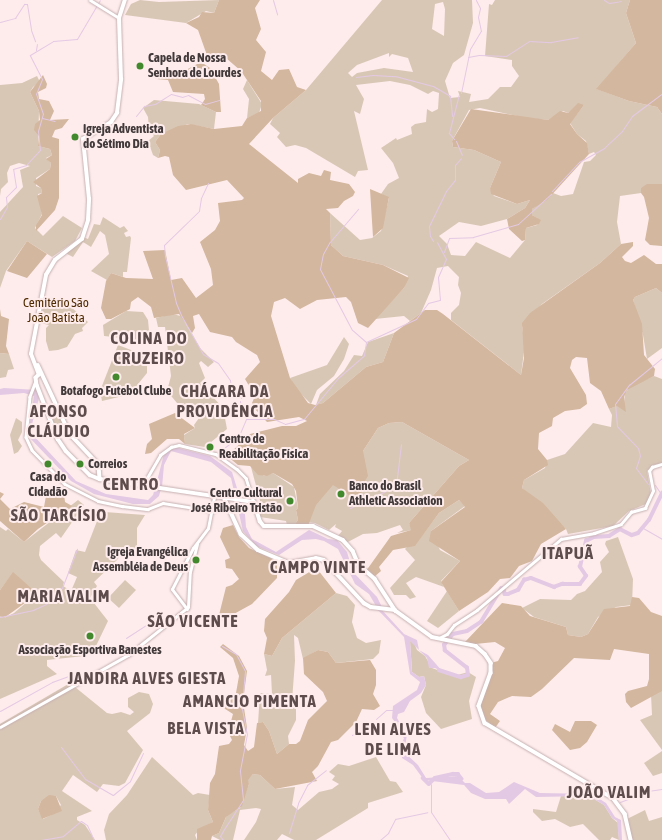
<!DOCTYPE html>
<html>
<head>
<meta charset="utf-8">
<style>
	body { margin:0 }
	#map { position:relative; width:662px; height:840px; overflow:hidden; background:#feecec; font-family:"Asap Condensed",sans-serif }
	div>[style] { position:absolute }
	.green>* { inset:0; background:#d9c7b6 }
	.forest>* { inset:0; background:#d3b79e }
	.water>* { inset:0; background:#e4c9e4 }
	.stream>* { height:1px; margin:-0.5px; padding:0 0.5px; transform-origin:0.5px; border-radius:0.5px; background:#e4c9e4 }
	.river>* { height:3.5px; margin:-1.75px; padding:0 1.75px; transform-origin:1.75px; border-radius:1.75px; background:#e4c9e4 }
	.roads { filter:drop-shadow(0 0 1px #c6b0b1) drop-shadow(0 0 1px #c6b0b1) }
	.tertiary>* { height:2.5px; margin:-1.25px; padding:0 1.25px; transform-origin:1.25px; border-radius:1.25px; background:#fff }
	.secondary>* { height:3px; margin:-1.5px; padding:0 1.5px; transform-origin:1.5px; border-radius:1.5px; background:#fff }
	.primary>* { height:3.5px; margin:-1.75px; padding:0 1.75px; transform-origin:1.75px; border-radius:1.75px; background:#fff }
	.dots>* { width:11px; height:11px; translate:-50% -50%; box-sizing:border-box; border:2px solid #feecec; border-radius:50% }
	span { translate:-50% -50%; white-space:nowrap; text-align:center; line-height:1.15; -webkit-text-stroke:4px #feecec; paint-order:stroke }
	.poi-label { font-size:13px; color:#42393a; font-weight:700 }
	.left { translate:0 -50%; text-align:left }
	.right { translate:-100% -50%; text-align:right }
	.park-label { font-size:13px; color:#4f2b00 }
	.district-label { font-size:17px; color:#5e4c4c; font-weight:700; letter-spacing:1px }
</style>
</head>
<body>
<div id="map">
	<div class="green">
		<i style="clip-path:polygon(140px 0,159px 2px,219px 0,214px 13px,206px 11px,186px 23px,125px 15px,131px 4px)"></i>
		<i style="clip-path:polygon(evenodd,382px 0,472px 0,473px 23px,464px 55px,453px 63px,445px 81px,450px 98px,460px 97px,458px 91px,471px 94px,469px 102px,488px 99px,500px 87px,511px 87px,519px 76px,512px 66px,512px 60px,485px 56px,489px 4px,492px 5px,495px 0,630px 0,626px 13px,636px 43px,597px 89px,629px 101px,657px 107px,662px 114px,662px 184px,641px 188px,641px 193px,620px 196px,617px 222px,621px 244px,600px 263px,542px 304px,522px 327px,525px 344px,521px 375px,451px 320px,451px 313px,459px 305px,461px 293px,458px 285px,459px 277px,448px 266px,437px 268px,431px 290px,421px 313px,410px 321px,404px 316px,375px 319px,404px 288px,408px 276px,383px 265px,343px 256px,331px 245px,330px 213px,360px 240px,372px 238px,381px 231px,389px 198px,381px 194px,388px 184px,399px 178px,393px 163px,381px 148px,396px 138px,397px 140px,412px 134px,411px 127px,415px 124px,426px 122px,427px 109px,432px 112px,438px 109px,439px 93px,433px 91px,428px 94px,410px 85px,390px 81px,356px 85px,364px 99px,360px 114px,354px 111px,368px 170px,358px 171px,355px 177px,306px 148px,295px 145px,286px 147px,277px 137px,280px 133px,270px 124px,273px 118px,306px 90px,382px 0,443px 2px,445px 9px,444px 36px,432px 29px,435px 4px,443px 2px,382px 0,389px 53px,389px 57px,392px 54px,408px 58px,413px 72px,384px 68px,357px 73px,352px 77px,348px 73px,357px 65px,389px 53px,382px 0,580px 105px,584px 105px,570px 123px,577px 134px,586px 141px,589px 154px,594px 152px,596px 155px,590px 161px,584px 162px,573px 194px,561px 196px,553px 193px,532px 209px,532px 215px,540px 220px,537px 225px,526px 228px,525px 240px,510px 258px,476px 242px,465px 256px,451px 255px,447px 244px,439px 236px,459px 222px,481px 226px,507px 219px,525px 208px,530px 200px,517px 204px,494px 196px,490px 188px,501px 162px,474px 150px,453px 147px,452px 141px,469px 110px,480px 108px,526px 118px,548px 120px,563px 111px,568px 113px,580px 105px)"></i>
		<i style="clip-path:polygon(37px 76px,40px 82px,33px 87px,30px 92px,39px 111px,38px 146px,50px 149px,52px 155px,46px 158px,51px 163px,50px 169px,36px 178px,36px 186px,41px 188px,42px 193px,38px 194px,42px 214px,35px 228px,43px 236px,63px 216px,82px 228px,75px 241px,52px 257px,27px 241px,6px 271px,0 288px,0 212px,23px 187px,20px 170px,30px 166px,19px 163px,10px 166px,7px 173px,8px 182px,1px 189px,0 196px,0 85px,22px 83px)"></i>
		<i style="clip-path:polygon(247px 80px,262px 104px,259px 113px,247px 118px,249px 99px,243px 89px)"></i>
		<i style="clip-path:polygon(154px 100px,199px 104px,216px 112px,214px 129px,188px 124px,161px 134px,155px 142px,160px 150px,158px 158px,153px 155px,148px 141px,154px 136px,149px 130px,148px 117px,143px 108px)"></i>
		<i style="clip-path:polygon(103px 217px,120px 228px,124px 226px,128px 231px,124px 233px,126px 237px,130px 236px,131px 238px,127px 272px,123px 272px,123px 277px,111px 273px,107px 280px,91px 271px,109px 254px,105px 235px,100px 231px,91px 247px,83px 242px,73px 257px,63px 252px,83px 237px,88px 239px,94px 224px,100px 225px)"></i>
		<i style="clip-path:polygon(656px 288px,662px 293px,662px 348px,647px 359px,643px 335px,633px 300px,635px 297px)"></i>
		<i style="clip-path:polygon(45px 297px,72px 301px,71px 307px,88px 322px,82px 328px,83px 331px,75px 334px,67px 347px,58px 350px,49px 351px,46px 341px,46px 328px,49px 325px,40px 323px)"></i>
		<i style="clip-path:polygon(126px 311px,143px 312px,148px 320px,150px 341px,104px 336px,103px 325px)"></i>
		<i style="clip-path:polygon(172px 314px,181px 316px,200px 348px,214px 362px,208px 367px,201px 361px,199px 363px,205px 378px,200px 383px,223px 408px,227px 429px,205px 447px,185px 444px,184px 435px,195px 428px,194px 425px,199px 418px,177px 403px,167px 391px,171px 376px,165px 327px,158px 327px,156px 318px)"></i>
		<i style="clip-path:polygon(394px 333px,383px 362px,366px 367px,323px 403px,316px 405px,320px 394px,344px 371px,354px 355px,362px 356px,368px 342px)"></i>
		<i style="clip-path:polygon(344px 337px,349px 344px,344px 359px,334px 376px,317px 390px,311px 404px,296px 389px,290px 378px,327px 365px)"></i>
		<i style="clip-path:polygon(118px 345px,144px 355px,147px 362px,147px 373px,134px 389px,123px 396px,102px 401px,100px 391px)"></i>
		<i style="clip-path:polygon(0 353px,9px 354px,14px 369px,8px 370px,6px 377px,0 378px)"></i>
		<i style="clip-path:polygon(654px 376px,662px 379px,662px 463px,653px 465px,647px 471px,651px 494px,646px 504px,629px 511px,613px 526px,568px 534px,566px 529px,522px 488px,524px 480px,545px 468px,547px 460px,565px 454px,593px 423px,611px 427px,612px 415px,609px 409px,624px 403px,625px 393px,630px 387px)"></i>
		<i style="clip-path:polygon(58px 408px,68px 433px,59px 436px,49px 412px)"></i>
		<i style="clip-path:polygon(16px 418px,22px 422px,22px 432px,18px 440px,22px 446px,18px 452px,14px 454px,10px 435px)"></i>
		<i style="clip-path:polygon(402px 422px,469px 460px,459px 466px,409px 523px,412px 530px,397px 533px,403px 530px,400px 525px,377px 533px,363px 534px,346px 543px,338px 536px,342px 531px,335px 527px,336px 524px,329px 530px,315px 523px,306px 522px,332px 472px,360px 489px,363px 486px,363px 451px,378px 428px,389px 423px)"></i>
		<i style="clip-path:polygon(251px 467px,264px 476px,273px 473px,294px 487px,298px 508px,296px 510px,298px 520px,295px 524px,287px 525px,286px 521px,260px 517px,256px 510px,262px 508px)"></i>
		<i style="clip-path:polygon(78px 500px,84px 505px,61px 538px,56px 533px,40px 546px,39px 555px,41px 560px,64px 582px,63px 586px,71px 591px,77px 577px,68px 573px,76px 550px,85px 552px,99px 516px,105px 512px,145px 515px,137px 528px,137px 548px,126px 547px,117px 560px,94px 582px,97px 586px,90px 598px,108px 621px,95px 648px,84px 656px,47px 660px,47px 666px,57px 674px,0 699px,0 616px,4px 618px,14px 613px,35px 595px,36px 592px,13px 573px,0 590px,0 527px,6px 531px,8px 529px,24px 542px)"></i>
		<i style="clip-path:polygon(459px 500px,465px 506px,431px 531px,440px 550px,460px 561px,441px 581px,444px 587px,416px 577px,406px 583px,416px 597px,410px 599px,406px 595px,394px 595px,390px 588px,415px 560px,405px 549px,409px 545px,415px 545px,439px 513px)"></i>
		<i style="clip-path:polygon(618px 537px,633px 579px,632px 605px,616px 607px,598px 617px,588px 634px,581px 637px,568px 635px,566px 627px,534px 617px,522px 608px,540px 599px,571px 600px,577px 594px,585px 591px,602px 572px,600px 562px,609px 552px,605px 544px,606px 541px)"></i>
		<i style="clip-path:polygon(125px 580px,136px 590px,119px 608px,108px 598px)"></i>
		<i style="clip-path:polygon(447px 591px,459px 611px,438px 628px,427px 621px)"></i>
		<i style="clip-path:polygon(336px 593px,347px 596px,355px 605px,352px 622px,357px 638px,366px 643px,381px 640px,379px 653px,373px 659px,336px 663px,328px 652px,318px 650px,303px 659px,298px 638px,294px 635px,295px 661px,292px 701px,296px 707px,296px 720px,288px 736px,289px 744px,277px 754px,269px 731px,263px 722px,258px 723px,260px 693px,272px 694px,271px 675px,265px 676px,267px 670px,264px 654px,272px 656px,282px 638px)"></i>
		<i style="clip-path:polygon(410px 641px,414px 643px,417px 650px,425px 656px,432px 668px,454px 676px,468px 672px,476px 677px,469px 701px,472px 719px,441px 729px,426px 713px,421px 697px,426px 685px,424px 676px,419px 677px,412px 672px)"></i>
		<i style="clip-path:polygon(evenodd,70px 683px,107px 713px,112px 714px,121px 712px,130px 715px,134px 712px,128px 707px,128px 698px,139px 692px,149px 694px,153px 704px,150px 713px,127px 731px,143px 750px,125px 783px,119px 786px,103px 784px,97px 792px,73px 775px,62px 791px,92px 811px,77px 817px,77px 820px,85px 825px,95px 840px,0 840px,0 724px,70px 683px,56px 796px,61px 805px,51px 815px,43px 819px,38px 809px,41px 801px,56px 796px)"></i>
		<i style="clip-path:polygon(658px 691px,662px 691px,662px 750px,640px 720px,652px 715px,651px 695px)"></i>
		<i style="clip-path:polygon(662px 751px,662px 773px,653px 776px,644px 763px)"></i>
		<i style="clip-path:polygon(152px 757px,193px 795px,198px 793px,210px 795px,208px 810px,213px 822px,200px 829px,195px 835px,197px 840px,106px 840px,104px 830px,109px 814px,127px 795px)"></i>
		<i style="clip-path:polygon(376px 757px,390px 781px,396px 782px,403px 792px,368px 803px,368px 808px,316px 840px,294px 840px,282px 834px,277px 840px,244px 840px,256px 822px,261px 809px,256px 808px,240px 810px,233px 840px,220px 840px,212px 836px,219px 833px,227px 815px,240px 808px,249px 784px,247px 780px,253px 774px,260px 775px,275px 789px,295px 787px,292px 805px,298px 810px,319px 792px,332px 789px,339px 784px,332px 780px,335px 776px,329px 772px,338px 764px,349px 766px)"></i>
		<i style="clip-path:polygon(561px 796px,589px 796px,604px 805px,612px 818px,618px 823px,619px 840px,612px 837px,610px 840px,599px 840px,583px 824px,570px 827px,555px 819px,542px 821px,533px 812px,533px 809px,556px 812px)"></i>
		<i style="clip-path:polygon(645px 810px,649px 821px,662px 817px,662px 840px,632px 840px,627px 819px)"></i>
	</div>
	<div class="forest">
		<i style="clip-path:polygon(219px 0,260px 0,255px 8px,261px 29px,256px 40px,266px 52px,261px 71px,272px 80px,279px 70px,289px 69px,297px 87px,306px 90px,273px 118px,249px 144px,298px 183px,298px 179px,309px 173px,321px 176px,324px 170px,331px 172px,330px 180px,349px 184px,355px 192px,353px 196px,344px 201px,338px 208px,326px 209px,330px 213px,331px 245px,343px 256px,383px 265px,409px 278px,404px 288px,368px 328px,358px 323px,351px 302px,346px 297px,317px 300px,300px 309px,285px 298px,274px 302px,271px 316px,290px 378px,308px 403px,315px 405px,323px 403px,366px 367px,383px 362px,394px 333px,425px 310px,437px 310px,443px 314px,521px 375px,524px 358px,522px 323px,530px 313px,600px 263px,621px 244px,633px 242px,633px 246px,622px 257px,625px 261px,631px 263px,644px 255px,656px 264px,662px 264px,662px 293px,656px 288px,635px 297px,633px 300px,642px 324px,644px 355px,655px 369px,654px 376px,627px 390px,624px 397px,626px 412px,617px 406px,609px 409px,601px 391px,590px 383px,587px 358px,576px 357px,572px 360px,570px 368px,586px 395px,587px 404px,580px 409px,565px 411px,553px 418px,552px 426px,539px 433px,538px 449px,547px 460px,548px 465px,524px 480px,522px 488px,543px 503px,566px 529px,541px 544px,532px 561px,519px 566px,510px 578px,500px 579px,488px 592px,459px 611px,441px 582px,460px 561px,429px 541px,431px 531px,465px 507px,459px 500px,439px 513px,415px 546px,393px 550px,379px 567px,381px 571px,374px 577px,366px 571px,391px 536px,411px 530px,409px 523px,459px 466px,469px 460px,402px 422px,389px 423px,378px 428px,363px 451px,368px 476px,360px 489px,365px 501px,363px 504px,333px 485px,316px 505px,308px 526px,295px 524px,298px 520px,296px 510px,298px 508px,296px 491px,292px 484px,273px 473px,267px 476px,258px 475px,250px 466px,238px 465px,227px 456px,250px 434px,282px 426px,296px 426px,307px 421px,299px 417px,267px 422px,255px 409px,252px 403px,255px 396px,245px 379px,260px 362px,257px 355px,236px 342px,232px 337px,210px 332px,199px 314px,193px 316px,195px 328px,192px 333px,179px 314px,154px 318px,151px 307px,138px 297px,131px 302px,130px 309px,111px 319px,106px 319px,101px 308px,106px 281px,111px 273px,126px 278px,153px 279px,143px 251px,165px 250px,171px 280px,182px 278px,196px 298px,213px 285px,211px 269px,200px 242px,215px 230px,220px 221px,218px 203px,242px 200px,244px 198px,227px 180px,186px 190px,173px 175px,169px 157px,165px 156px,158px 158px,160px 150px,155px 142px,161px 134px,178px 126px,191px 124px,214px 129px,242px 126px,247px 118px,261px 111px,261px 101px,241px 71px,226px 58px,214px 63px,209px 61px,198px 30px,186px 23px,199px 17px,202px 12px,214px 13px)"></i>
		<i style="clip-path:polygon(630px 0,662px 0,662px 114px,657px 107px,629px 101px,596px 89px,636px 43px,626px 13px)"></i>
		<i style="clip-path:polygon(201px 62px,210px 68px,219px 84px,221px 112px,216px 112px,201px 105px,205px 99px,204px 94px,173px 92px,168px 80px,156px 79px,154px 76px,184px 71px)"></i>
		<i style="clip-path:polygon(43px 75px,47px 84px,46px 88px,38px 92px,39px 99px,49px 101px,54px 111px,50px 120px,69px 119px,62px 128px,55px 130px,52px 137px,59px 139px,59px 198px,55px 210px,36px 231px,36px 225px,42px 215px,37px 196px,42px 193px,41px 188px,33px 182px,50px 169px,51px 163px,46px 159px,52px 155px,50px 149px,38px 146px,39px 136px,34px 130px,35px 124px,40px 120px,39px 111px,30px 92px)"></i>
		<i style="clip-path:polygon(578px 103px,584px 105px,570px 124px,577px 134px,587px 143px,589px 154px,547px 200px,532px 209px,532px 215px,541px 220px,539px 224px,526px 228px,525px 240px,522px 241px,509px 229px,507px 219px,525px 208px,530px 200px,517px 204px,491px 194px,490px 188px,501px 162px,474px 150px,453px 147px,452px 141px,471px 109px,548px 120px,560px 111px,568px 113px)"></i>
		<i style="clip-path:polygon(647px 184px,662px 184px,662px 246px,650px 245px,645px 240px,649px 218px,644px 197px,641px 193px,641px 188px)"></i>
		<i style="clip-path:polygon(370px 189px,389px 197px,383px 228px,373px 237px)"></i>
		<i style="clip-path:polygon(27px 241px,47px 254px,27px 278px,7px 271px)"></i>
		<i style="clip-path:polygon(0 309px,1px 316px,9px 319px,6px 346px,9px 354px,0 353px)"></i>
		<i style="clip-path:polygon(175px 413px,195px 428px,184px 434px,185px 444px,179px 439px,167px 439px,151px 453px,145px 454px,147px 444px,152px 439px,149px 424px)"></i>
		<i style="clip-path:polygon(0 492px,4px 494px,0 499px,10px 509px,24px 502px,44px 507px,46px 496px,51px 494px,64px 494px,65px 502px,72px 506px,38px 529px,24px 542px,0 521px)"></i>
		<i style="clip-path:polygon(233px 525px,239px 537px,249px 548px,277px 561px,277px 578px,252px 604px,223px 620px,216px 627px,226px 587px,232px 585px,239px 579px,232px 569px,226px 568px,225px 560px,230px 558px,220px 537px,223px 528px)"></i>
		<i style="clip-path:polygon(318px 570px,336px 593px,282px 638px,272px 656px,264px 654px,267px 638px,264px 631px,265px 619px,289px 592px,296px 580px,311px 571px)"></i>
		<i style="clip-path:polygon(13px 572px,36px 592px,36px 595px,4px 618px,0 616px,0 590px)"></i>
		<i style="clip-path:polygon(632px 597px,639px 598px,651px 612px,662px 616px,662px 691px,631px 708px,626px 702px,625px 694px,628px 691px,647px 686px,649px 679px,649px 654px,614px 649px,610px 660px,574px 658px,542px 689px,531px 697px,512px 696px,498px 702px,490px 714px,500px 721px,495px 728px,483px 718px,479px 700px,488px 682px,491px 663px,498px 661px,505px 648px,495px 642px,475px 644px,465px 642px,502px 603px,521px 606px,530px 616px,566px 627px,568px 635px,581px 637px,588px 634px,604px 609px,630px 606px)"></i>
		<i style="clip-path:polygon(223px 644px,239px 656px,247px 671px,243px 701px,247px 728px,244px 745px,248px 751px,254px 747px,257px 723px,263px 722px,269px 731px,277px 754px,289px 744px,296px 744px,300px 741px,308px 720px,327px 701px,323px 692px,304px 674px,303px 658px,318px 650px,328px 652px,336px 663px,370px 660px,376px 670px,376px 685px,373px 694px,380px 706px,374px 710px,362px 709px,356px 722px,338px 740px,331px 742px,318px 766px,312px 772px,317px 781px,275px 789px,260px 775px,253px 774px,248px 780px,249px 784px,242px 806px,226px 817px,219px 833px,212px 836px,211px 840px,197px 840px,197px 829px,213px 822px,208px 810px,210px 783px,215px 774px,219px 746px,229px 744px,232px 740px,228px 732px,233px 714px,222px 707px,227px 704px,236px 693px,239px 676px,233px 658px,220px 647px)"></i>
		<i style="clip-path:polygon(575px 721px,591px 721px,597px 725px,587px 742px,580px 748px,570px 750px,552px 730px,555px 724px,570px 732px)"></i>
		<i style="clip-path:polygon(49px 795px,56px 796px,62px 811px,42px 819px,38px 809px,41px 801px)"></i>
	</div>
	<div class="water">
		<i style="clip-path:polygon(4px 388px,37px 390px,39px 398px,31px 428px,33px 435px,76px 481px,106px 494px,148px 500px,153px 495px,155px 488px,161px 489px,159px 496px,150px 504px,133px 504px,94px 494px,71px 481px,28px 436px,34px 396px,24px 393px,0 395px,0 389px)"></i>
		<i style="clip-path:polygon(178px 448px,210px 456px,232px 472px,245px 514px,246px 527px,252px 539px,276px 552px,309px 530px,328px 539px,337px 540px,347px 552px,353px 572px,377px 597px,382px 607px,376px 606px,369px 594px,355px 584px,338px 549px,324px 541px,316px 539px,302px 540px,279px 555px,256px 546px,243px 531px,231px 478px,211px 462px,171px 451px,164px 465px,162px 487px,156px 485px,164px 454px,171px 448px)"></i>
		<i style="clip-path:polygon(377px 609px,382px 610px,404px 634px,417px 640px,419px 650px,428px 655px,443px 672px,435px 668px,429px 668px,427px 658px,410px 641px,412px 672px,419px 677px,424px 676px,426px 685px,421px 693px,410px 701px,404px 712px,398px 714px,397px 718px,407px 735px,404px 752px,418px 765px,426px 778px,458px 776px,465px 783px,470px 783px,486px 793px,499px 792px,514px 782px,540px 793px,592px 794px,606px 803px,615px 817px,621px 820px,622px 840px,619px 840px,617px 821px,612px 818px,604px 805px,589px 796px,536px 797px,525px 789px,509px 804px,506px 799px,485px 799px,471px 793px,464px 785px,424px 780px,413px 765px,402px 758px,400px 750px,404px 738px,398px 732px,400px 729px,392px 718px,393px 706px,417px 690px,420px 682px,410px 674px,404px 637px)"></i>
	</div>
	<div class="stream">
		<i style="left:273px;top:0;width:15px;rotate:74deg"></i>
		<i style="left:604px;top:0;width:6px;rotate:31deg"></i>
		<i style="left:609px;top:3px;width:12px;rotate:-9deg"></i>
		<i style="left:0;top:22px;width:16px;rotate:-15deg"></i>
		<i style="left:15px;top:18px;width:17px;rotate:-57deg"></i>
		<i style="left:24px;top:4px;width:3px"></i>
		<i style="left:27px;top:4px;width:26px;rotate:81deg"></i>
		<i style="left:31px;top:30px;width:12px;rotate:70deg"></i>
		<i style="left:36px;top:50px;width:6px;rotate:-81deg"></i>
		<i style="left:468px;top:57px;width:11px;rotate:-10deg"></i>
		<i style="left:479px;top:55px;width:27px;rotate:2deg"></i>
		<i style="left:506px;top:56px;width:27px;rotate:-33deg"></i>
		<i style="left:529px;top:41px;width:22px;rotate:3deg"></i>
		<i style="left:551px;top:42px;width:27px;rotate:-10deg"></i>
		<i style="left:356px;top:77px;width:17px;rotate:-7deg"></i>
		<i style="left:373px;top:75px;width:22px;rotate:3deg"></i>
		<i style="left:395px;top:76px;width:39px;rotate:15deg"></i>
		<i style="left:433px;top:86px;width:20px;rotate:30deg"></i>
		<i style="left:450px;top:96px;width:20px;rotate:84deg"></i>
		<i style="left:461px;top:93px;width:45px;rotate:-78.4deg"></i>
		<i style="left:470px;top:49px;width:21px;rotate:-59deg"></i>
		<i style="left:481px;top:31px;width:14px;rotate:-102deg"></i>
		<i style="left:478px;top:17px;width:9px;rotate:-77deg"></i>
		<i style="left:480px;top:8px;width:9px;rotate:-117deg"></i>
		<i style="left:136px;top:116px;width:13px;rotate:-51deg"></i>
		<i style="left:144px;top:106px;width:11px;rotate:-10deg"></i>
		<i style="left:155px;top:104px;width:19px;rotate:-32deg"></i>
		<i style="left:171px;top:94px;width:11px;rotate:15deg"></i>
		<i style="left:182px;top:97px;width:6px;rotate:-18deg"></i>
		<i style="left:188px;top:95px;width:19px;rotate:28deg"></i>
		<i style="left:205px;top:104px;width:15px;rotate:-16deg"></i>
		<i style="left:42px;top:118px;width:13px;rotate:13deg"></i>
		<i style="left:454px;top:139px;width:8px;rotate:-130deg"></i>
		<i style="left:449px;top:133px;width:40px;rotate:-75.6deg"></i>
		<i style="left:456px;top:141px;width:15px;rotate:67deg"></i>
		<i style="left:208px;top:183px;width:17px;rotate:115deg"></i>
		<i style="left:201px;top:198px;width:13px;rotate:99deg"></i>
		<i style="left:199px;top:211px;width:49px;rotate:135.8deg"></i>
		<i style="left:164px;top:245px;width:11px;rotate:85deg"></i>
		<i style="left:165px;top:256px;width:48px;rotate:76.8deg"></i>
		<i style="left:176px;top:303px;width:13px;rotate:67deg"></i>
		<i style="left:181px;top:315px;width:45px;rotate:60.6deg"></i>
		<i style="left:203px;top:354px;width:17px;rotate:31deg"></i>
		<i style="left:218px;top:363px;width:21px;rotate:55deg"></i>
		<i style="left:230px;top:380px;width:8px;rotate:83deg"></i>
		<i style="left:231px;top:388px;width:11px;rotate:10deg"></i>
		<i style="left:242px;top:390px;width:8px;rotate:97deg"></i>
		<i style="left:552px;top:191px;width:40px;rotate:-47deg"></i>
		<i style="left:579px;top:162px;width:29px;rotate:-29deg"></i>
		<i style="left:604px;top:148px;width:25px;rotate:-43deg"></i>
		<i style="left:622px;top:131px;width:18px;rotate:-56deg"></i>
		<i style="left:632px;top:116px;width:38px;rotate:-37deg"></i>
		<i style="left:0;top:219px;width:14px;rotate:-60deg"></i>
		<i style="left:7px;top:207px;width:10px;rotate:-96deg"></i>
		<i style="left:6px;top:197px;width:14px;rotate:-45deg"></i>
		<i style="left:16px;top:187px;width:18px;rotate:-99deg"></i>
		<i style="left:13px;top:169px;width:14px;rotate:-17deg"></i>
		<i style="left:26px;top:165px;width:21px;rotate:-47deg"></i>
		<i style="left:40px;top:150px;width:19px;rotate:-96deg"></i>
		<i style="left:38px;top:131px;width:18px;rotate:-74deg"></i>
		<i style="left:43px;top:114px;width:21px;rotate:-109deg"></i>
		<i style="left:36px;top:94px;width:16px;rotate:-68deg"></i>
		<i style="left:42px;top:79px;width:27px;rotate:-117deg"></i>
		<i style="left:30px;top:55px;width:27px;rotate:-31deg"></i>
		<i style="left:53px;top:41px;width:24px;rotate:-5deg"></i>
		<i style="left:77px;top:39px;width:45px;rotate:-59.5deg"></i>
		<i style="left:433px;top:241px;width:6px;rotate:-121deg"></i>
		<i style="left:430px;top:236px;width:10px;rotate:-96deg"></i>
		<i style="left:429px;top:226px;width:39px;rotate:-64deg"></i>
		<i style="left:446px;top:191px;width:14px;rotate:-51deg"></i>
		<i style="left:455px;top:180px;width:15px;rotate:-90deg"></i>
		<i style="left:455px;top:165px;width:9px;rotate:-49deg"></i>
		<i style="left:444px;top:252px;width:15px;rotate:-70deg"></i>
		<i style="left:449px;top:238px;width:24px;rotate:-2deg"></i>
		<i style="left:473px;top:237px;width:47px;rotate:-16.1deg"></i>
		<i style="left:518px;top:224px;width:45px;rotate:-42.3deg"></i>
		<i style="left:366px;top:342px;width:55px;rotate:-24.7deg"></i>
		<i style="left:416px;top:319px;width:20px;rotate:-53deg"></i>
		<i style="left:428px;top:303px;width:12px;rotate:-14deg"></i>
		<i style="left:440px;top:300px;width:23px;rotate:-95deg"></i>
		<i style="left:438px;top:277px;width:20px;rotate:-66deg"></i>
		<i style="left:446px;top:259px;width:19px;rotate:-118deg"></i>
		<i style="left:240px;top:401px;width:9px;rotate:84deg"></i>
		<i style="left:241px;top:410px;width:9px;rotate:58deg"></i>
		<i style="left:217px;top:453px;width:26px;rotate:-36deg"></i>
		<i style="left:238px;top:438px;width:21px;rotate:-67deg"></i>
		<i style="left:246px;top:419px;width:28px"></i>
		<i style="left:274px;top:419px;width:12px;rotate:24deg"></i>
		<i style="left:285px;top:424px;width:20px;rotate:-15deg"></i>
		<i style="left:304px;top:419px;width:53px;rotate:-50.3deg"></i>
		<i style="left:338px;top:378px;width:35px;rotate:-41deg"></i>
		<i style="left:364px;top:355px;width:13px;rotate:-81deg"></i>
		<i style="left:366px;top:342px;width:18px;rotate:-139deg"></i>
		<i style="left:352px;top:330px;width:69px;rotate:-117.7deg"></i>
		<i style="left:320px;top:269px;width:15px;rotate:-79deg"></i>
		<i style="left:323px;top:254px;width:13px;rotate:-61deg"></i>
		<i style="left:329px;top:243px;width:45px;rotate:-49.5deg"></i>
		<i style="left:648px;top:484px;width:20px;rotate:-127deg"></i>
		<i style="left:636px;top:468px;width:13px;rotate:-72deg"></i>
		<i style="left:640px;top:456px;width:8px;rotate:-104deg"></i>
		<i style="left:638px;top:448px;width:30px;rotate:-134deg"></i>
		<i style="left:617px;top:426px;width:22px;rotate:-95deg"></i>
		<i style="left:615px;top:404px;width:24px;rotate:-54deg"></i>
		<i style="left:629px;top:385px;width:43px;rotate:-39.3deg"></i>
		<i style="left:655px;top:485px;width:11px;rotate:56deg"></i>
		<i style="left:350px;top:508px;width:51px;rotate:-25.6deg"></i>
		<i style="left:396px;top:486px;width:42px;rotate:-83.2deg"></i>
		<i style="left:643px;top:528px;width:22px;rotate:30deg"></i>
		<i style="left:0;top:617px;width:34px;rotate:-12deg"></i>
		<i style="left:33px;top:610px;width:14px;rotate:-25deg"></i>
		<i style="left:46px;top:604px;width:23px;rotate:-45deg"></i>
		<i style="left:62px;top:588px;width:42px;rotate:-69deg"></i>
		<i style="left:126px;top:638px;width:35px;rotate:-33deg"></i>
		<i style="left:222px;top:646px;width:16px;rotate:30deg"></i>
		<i style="left:236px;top:654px;width:19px;rotate:62deg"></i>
		<i style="left:245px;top:671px;width:38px;rotate:95deg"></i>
		<i style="left:242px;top:709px;width:25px;rotate:79deg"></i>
		<i style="left:247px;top:734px;width:38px;rotate:101deg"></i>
		<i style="left:240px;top:771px;width:29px;rotate:84deg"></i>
		<i style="left:243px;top:800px;width:37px;rotate:123deg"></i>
		<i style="left:223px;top:831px;width:6px;rotate:121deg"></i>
		<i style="left:220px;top:836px;width:5px;rotate:53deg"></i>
		<i style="left:0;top:711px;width:60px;rotate:-29.1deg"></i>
		<i style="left:52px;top:682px;width:30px;rotate:-20deg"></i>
		<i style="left:376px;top:719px;width:13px;rotate:-42deg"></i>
		<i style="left:386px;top:710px;width:7px"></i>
		<i style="left:352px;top:735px;width:16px;rotate:-27deg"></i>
		<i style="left:61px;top:747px;width:40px;rotate:53deg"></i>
		<i style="left:85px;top:779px;width:32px;rotate:30deg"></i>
		<i style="left:113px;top:795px;width:22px;rotate:-39deg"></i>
		<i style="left:130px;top:781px;width:31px;rotate:-65deg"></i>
		<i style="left:431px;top:784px;width:28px;rotate:90deg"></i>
		<i style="left:431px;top:812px;width:34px;rotate:56deg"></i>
		<i style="left:648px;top:791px;width:14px;rotate:-8deg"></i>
		<i style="left:620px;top:802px;width:25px;rotate:-21deg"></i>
		<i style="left:289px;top:833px;width:31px;rotate:-73deg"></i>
		<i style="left:298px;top:803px;width:20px;rotate:-63deg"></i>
		<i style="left:307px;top:785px;width:24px;rotate:-38deg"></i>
		<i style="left:41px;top:840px;width:22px;rotate:-10deg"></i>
		<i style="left:63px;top:836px;width:23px;rotate:-40deg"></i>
		<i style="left:81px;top:821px;width:7px;rotate:34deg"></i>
		<i style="left:87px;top:825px;width:17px;rotate:65deg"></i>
		<i style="left:380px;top:840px;width:11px;rotate:-41deg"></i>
		<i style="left:388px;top:833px;width:16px;rotate:-63deg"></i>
		<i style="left:395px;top:819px;width:33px;rotate:-12deg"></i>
	</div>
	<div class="river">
		<i style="left:439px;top:670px;width:23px;rotate:18deg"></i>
		<i style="left:461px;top:677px;width:7px;rotate:-16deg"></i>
		<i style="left:468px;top:675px;width:7px;rotate:-98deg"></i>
		<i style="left:467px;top:668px;width:28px;rotate:-142deg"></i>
		<i style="left:445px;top:651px;width:6px;rotate:-99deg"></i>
		<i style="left:444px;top:645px;width:14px;rotate:-51deg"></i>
		<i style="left:453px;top:634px;width:14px;rotate:-12deg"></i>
		<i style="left:467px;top:631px;width:17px;rotate:-33deg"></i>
		<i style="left:481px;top:622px;width:39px;rotate:-59deg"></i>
		<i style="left:501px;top:589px;width:3px;rotate:-18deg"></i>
		<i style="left:504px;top:588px;width:6px;rotate:81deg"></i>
		<i style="left:505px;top:594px;width:3px"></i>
		<i style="left:508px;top:594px;width:11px;rotate:-22deg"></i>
		<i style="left:518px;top:590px;width:12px;rotate:-59deg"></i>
		<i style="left:524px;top:580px;width:7px;rotate:-16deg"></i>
		<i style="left:531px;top:578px;width:25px;rotate:21deg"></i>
		<i style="left:554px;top:587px;width:9px;rotate:-21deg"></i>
		<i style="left:562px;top:584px;width:18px"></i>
		<i style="left:580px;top:584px;width:10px;rotate:-53deg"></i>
		<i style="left:586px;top:576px;width:11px;rotate:-124deg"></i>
		<i style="left:580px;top:567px;width:27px;rotate:-77deg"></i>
		<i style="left:586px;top:541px;width:9px;rotate:-27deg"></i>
		<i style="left:594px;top:537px;width:15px;rotate:-4deg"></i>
		<i style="left:609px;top:536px;width:13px;rotate:-32deg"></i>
		<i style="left:620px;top:529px;width:13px;rotate:27deg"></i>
		<i style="left:632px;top:535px;width:6px;rotate:-18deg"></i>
		<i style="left:638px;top:533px;width:17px;rotate:-50deg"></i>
		<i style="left:649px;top:520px;width:30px;rotate:-64deg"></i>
		<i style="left:423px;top:778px;width:8px;rotate:45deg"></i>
		<i style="left:429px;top:784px;width:8px;rotate:-45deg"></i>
		<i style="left:435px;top:778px;width:18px;rotate:-13deg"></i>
		<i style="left:453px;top:774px;width:5px"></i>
		<i style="left:458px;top:774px;width:6px;rotate:51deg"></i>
	</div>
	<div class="roads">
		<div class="tertiary">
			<i style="left:36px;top:381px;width:17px;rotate:111deg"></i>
			<i style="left:30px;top:397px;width:40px;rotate:95.7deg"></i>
			<i style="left:26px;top:437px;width:14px;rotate:65deg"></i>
			<i style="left:32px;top:450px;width:47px;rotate:45.9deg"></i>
			<i style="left:65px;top:484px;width:37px;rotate:27deg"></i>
			<i style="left:98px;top:501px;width:25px;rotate:12deg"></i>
			<i style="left:122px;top:506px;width:26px;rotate:7deg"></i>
			<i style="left:148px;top:509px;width:16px;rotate:-22deg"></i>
			<i style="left:163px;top:503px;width:51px;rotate:9.1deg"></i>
			<i style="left:143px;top:485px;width:34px;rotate:-60deg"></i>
			<i style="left:160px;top:455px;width:14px;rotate:-36deg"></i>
			<i style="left:171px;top:447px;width:8px;rotate:-14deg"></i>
			<i style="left:179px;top:445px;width:38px;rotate:14deg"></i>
			<i style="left:216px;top:454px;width:26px;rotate:36deg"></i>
			<i style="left:237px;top:469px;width:13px;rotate:45deg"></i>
			<i style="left:246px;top:478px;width:25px;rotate:72deg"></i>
			<i style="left:439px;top:638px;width:9px;rotate:-27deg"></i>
			<i style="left:447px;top:634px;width:11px;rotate:-52deg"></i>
			<i style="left:454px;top:625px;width:27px;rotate:-33deg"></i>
			<i style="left:477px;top:610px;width:110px;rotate:-40.2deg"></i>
			<i style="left:561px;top:539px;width:34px;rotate:-10deg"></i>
			<i style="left:594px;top:533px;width:28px;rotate:-18deg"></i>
			<i style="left:621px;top:524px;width:16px;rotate:-50deg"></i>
			<i style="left:631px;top:512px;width:15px;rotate:-16deg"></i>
			<i style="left:645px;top:508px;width:19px;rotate:-65deg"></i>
			<i style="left:653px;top:491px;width:20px;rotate:-101deg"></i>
			<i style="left:649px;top:471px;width:5px;rotate:-53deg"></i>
			<i style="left:652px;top:467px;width:10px;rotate:-17deg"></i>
		</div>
		<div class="secondary">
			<i style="left:90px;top:0;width:34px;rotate:32deg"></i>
			<i style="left:187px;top:609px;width:25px;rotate:-127deg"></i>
			<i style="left:172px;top:589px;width:46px;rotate:-62.9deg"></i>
			<i style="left:193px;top:548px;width:25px;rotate:-53deg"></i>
			<i style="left:208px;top:528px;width:33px;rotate:-79deg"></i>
			<i style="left:0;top:727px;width:147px;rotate:-29.4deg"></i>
			<i style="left:128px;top:655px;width:77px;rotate:-38.7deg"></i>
			<i style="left:188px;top:607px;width:35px;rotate:-87deg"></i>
			<i style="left:190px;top:572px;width:29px;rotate:-76deg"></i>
		</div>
		<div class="primary">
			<i style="left:38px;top:365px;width:76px;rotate:65.1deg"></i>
			<i style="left:70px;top:434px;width:42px;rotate:46.9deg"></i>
			<i style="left:99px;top:465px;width:14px;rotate:86deg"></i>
			<i style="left:39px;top:375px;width:4px;rotate:135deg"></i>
			<i style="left:36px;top:378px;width:7px;rotate:82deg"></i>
			<i style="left:37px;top:385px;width:58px;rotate:68.7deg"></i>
			<i style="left:58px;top:439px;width:14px;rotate:56deg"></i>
			<i style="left:66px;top:451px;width:34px;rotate:45deg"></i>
			<i style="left:90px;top:475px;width:11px;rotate:22deg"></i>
			<i style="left:100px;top:479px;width:156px;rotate:8.5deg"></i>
			<i style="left:254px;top:502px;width:20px;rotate:72deg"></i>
			<i style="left:260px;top:521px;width:6px;rotate:51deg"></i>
			<i style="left:264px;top:526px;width:49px"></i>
			<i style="left:313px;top:526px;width:33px;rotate:25deg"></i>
			<i style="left:343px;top:540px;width:15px;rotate:48deg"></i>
			<i style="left:353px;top:551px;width:15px;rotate:67deg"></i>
			<i style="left:359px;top:565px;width:21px;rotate:41deg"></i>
			<i style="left:375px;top:579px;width:38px;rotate:57deg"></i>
			<i style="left:396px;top:611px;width:44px;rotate:35.8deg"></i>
			<i style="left:432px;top:637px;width:45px;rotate:11.6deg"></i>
			<i style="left:476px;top:646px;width:12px;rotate:42deg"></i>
			<i style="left:485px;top:654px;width:11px;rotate:56deg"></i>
			<i style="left:491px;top:663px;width:10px;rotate:90deg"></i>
			<i style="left:491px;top:673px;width:35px;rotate:110deg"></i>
			<i style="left:479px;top:706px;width:18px;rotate:71deg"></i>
			<i style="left:485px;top:723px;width:148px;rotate:30.4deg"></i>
			<i style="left:613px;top:798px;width:20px;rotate:53deg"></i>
			<i style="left:625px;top:814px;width:27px;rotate:77deg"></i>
			<i style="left:39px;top:375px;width:22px;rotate:-111deg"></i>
			<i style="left:31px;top:354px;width:80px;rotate:-79.2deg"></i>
			<i style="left:46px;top:275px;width:17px;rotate:-59deg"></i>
			<i style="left:55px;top:260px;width:34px;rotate:-38deg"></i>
			<i style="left:82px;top:239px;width:20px;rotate:-72deg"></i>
			<i style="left:88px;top:220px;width:21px;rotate:-87deg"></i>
			<i style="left:89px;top:199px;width:60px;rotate:-95.7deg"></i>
			<i style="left:83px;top:139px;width:33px;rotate:-31deg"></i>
			<i style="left:111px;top:122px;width:11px;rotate:-56deg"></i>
			<i style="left:117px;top:113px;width:34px;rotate:-83deg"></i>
			<i style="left:121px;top:79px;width:61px;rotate:-91.9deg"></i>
			<i style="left:119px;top:18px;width:19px;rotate:-72deg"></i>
			<i style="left:224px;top:497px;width:41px;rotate:65.3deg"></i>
			<i style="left:241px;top:534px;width:23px;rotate:43deg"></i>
			<i style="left:258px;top:550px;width:34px;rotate:23deg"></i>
			<i style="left:289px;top:563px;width:27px;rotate:-10deg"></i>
			<i style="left:316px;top:558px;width:8px;rotate:14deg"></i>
			<i style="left:324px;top:560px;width:59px;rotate:47.1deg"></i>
			<i style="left:364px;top:603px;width:8px;rotate:30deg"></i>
			<i style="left:371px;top:607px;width:24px;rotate:7deg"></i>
		</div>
	</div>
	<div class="dots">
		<i style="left:140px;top:66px;background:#42882d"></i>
		<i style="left:75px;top:137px;background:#42882d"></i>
		<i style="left:116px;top:377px;background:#42882d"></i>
		<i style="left:210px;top:447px;background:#42882d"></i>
		<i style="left:48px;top:464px;background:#42882d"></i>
		<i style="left:80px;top:464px;background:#42882d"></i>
		<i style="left:341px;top:494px;background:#42882d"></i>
		<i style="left:290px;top:501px;background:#42882d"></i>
		<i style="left:196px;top:560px;background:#42882d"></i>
		<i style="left:90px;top:636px;background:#42882d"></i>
	</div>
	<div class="poi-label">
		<span class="left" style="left:148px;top:66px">Capela de Nossa<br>Senhora de Lourdes</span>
		<span class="left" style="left:83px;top:137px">Igreja Adventista<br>do Sétimo Dia</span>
		<span style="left:116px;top:391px">Botafogo Futebol Clube</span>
		<span class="left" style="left:219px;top:447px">Centro de<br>Reabilitação Física</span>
		<span class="left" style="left:88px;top:464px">Correios</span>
		<span style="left:48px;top:485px">Casa do<br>Cidadão</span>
		<span class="left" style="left:349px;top:494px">Banco do Brasil<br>Athletic Association</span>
		<span class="right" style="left:282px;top:501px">Centro Cultural<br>José Ribeiro Tristão</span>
		<span class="right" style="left:188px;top:560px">Igreja Evangélica<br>Assembléia de Deus</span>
		<span style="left:90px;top:650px">Associação Esportiva Banestes</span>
	</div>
	<div class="park-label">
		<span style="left:56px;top:311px">Cemitério São<br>João Batista</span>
	</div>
	<div class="district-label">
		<span style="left:149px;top:349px">COLINA DO<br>CRUZEIRO</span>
		<span style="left:225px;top:402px">CHÁCARA DA<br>PROVIDÊNCIA</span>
		<span style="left:59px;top:422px">AFONSO<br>CLÁUDIO</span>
		<span style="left:131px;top:485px">CENTRO</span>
		<span style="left:59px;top:516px">SÃO TARCÍSIO</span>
		<span style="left:568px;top:554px">ITAPUÃ</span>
		<span style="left:318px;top:568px">CAMPO VINTE</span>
		<span style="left:64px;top:597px">MARIA VALIM</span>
		<span style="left:193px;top:622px">SÃO VICENTE</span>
		<span style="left:147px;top:679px">JANDIRA ALVES GIESTA</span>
		<span style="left:250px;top:702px">AMANCIO PIMENTA</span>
		<span style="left:206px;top:729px">BELA VISTA</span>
		<span style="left:393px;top:740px">LENI ALVES<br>DE LIMA</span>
		<span style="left:609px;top:793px">JOÃO VALIM</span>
	</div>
</div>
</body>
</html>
